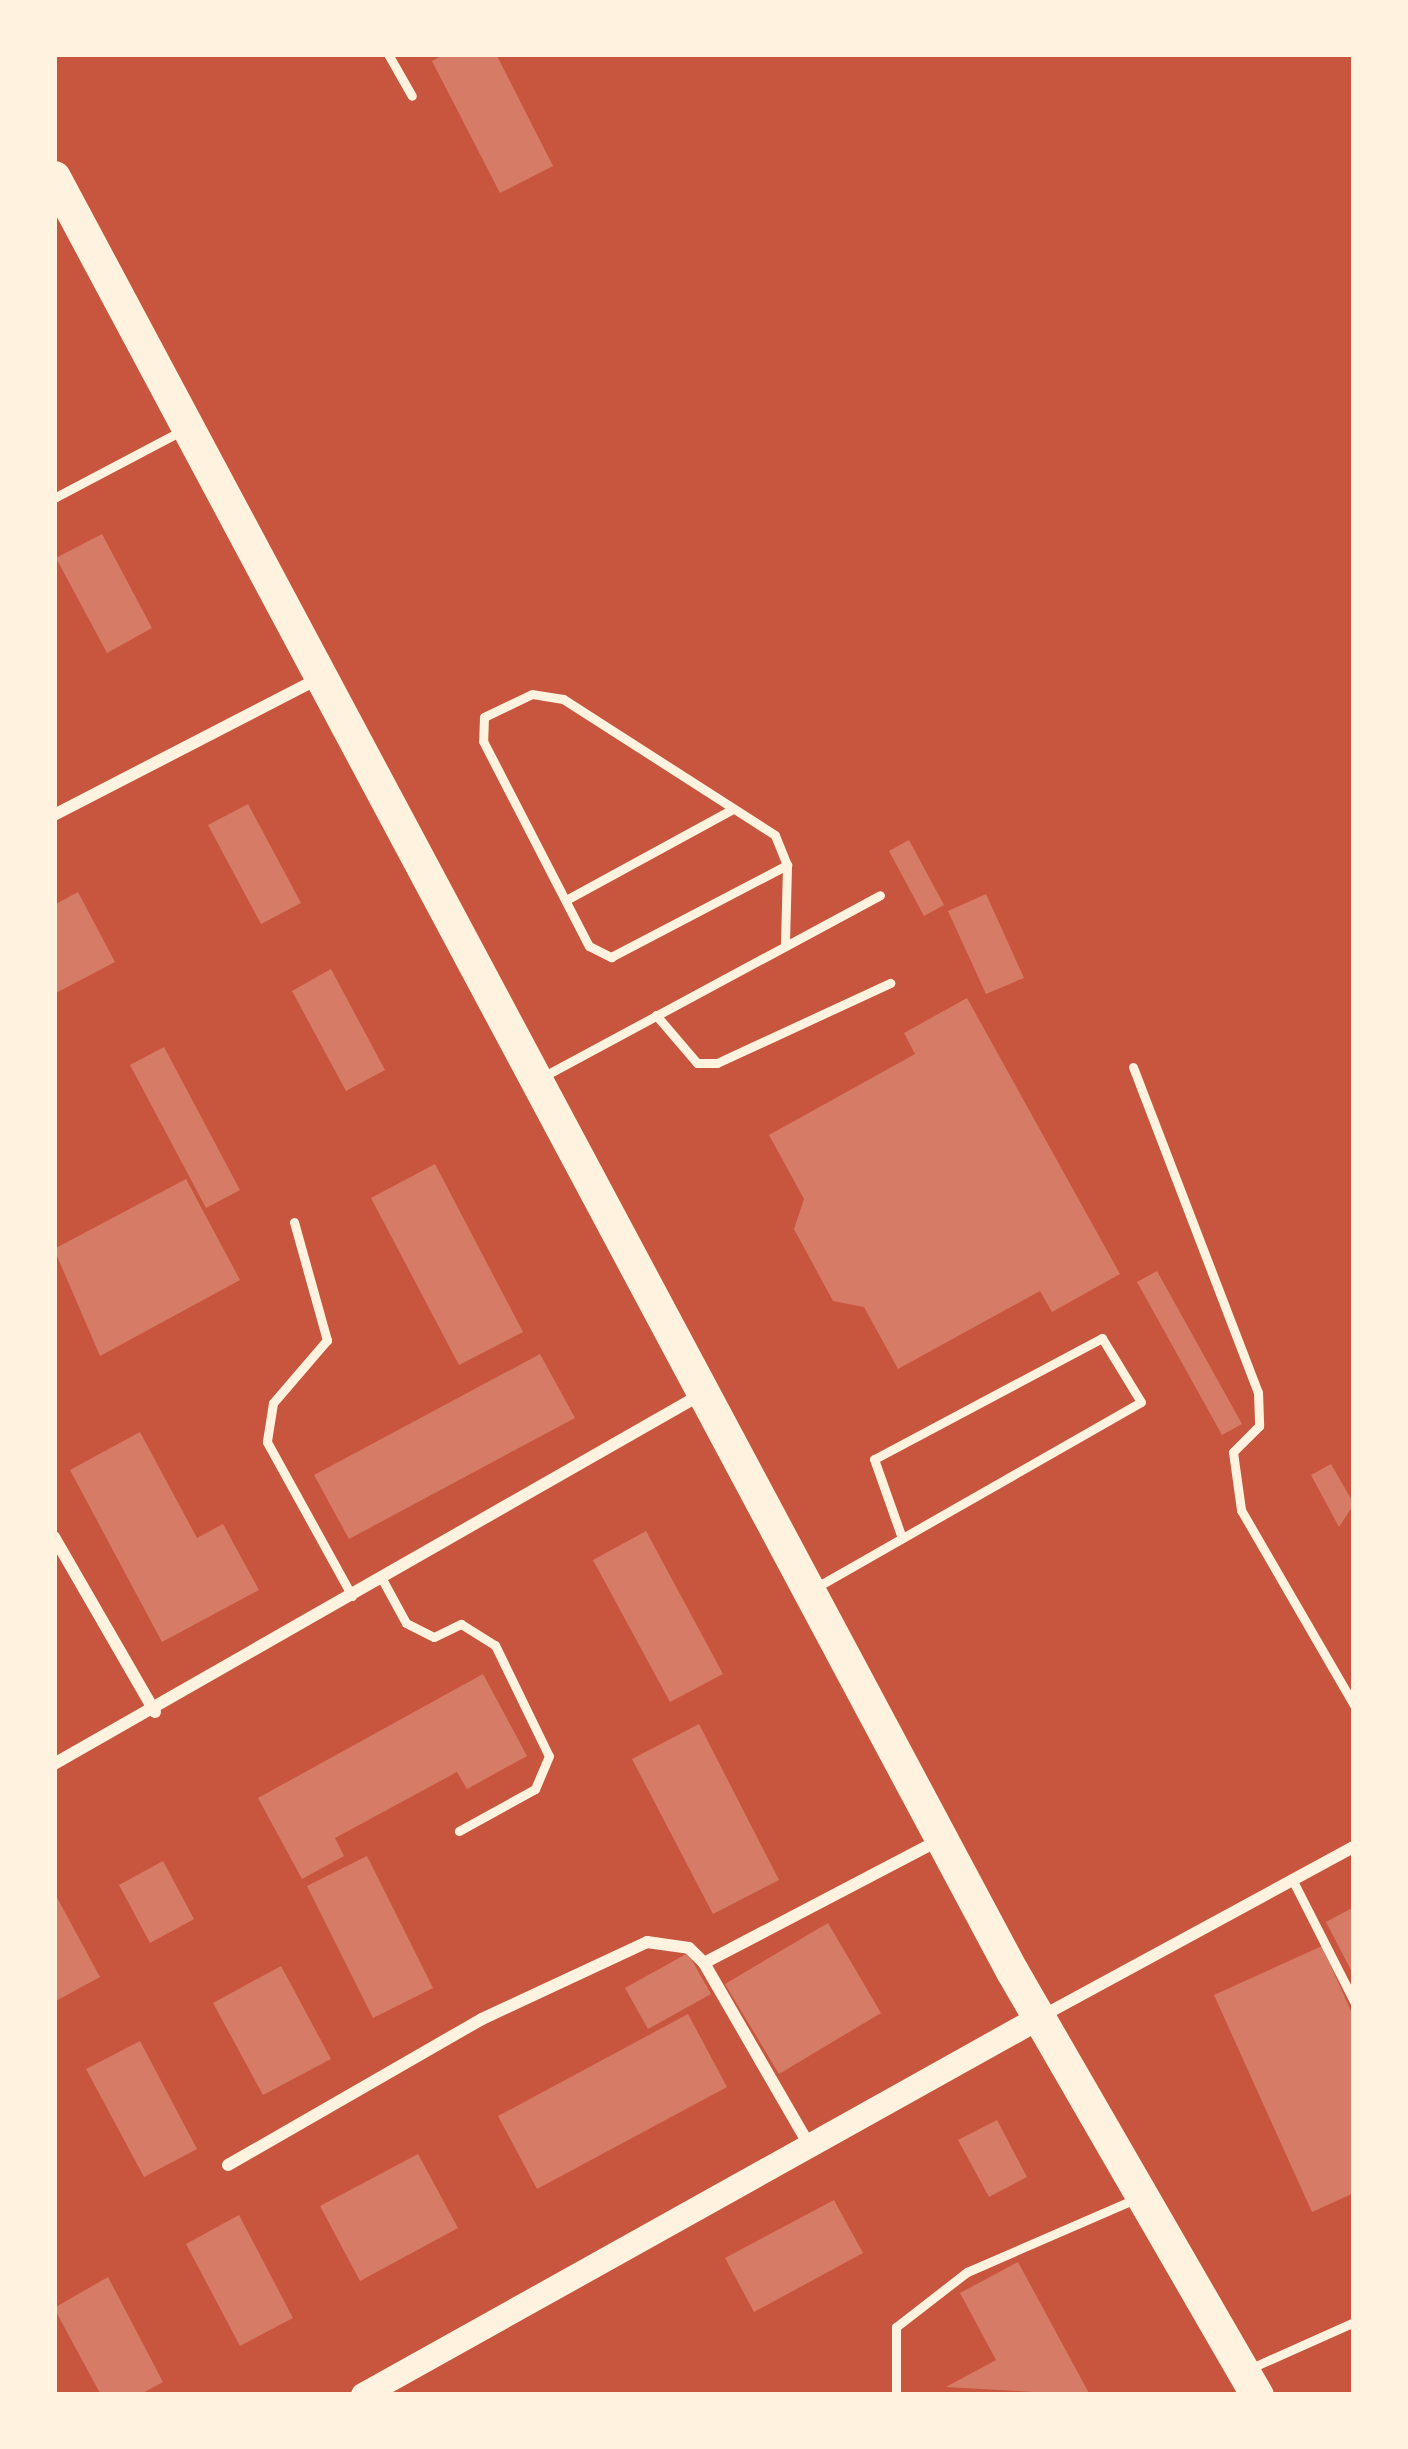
<!DOCTYPE html>
<html>
<head>
<meta charset="utf-8">
<style>
	body { margin:0 }
	#map { position:relative; width:1408px; height:2449px; overflow:hidden; background:#c8553d; font-family:Raleway,sans-serif }
	div>[style] { position:absolute }
	.building>* { inset:0; background:#d67c66 }
	.service>* { height:9px; margin:-4.5px; padding:0 4.5px; transform-origin:4.5px; border-radius:4.5px; background:#fff3e0 }
	.minor>* { height:12px; margin:-6px; padding:0 6px; transform-origin:6px; border-radius:6px; background:#fff3e0 }
	.secondary>* { height:24px; margin:-12px; padding:0 12px; transform-origin:12px; border-radius:12px; background:#fff3e0 }
	.trunk>* { height:33px; margin:-16.5px; padding:0 16.5px; transform-origin:16.5px; border-radius:16.5px; background:#fff3e0 }
	span { translate:-50% -50%; white-space:nowrap; text-align:center; line-height:1.15; -webkit-text-stroke:9px #fff3e0; paint-order:stroke }
	.frame { position:absolute; inset:0; border:57px solid #fff3e0; pointer-events:none }
</style>
</head>
<body>
<div id="map">
	<div class="building">
		<i style="clip-path:polygon(445px 54px,496px 54px,553px 166px,500px 193px,432px 61px)"></i>
		<i style="clip-path:polygon(102px 534px,152px 628px,107px 653px,56px 558px)"></i>
		<i style="clip-path:polygon(248px 804px,301px 903px,261px 924px,208px 825px)"></i>
		<i style="clip-path:polygon(909px 840px,944px 905px,924px 916px,889px 851px)"></i>
		<i style="clip-path:polygon(78px 892px,115px 962px,54px 994px,54px 905px)"></i>
		<i style="clip-path:polygon(986px 894px,1024px 978px,986px 994px,948px 911px)"></i>
		<i style="clip-path:polygon(331px 969px,385px 1070px,346px 1091px,292px 991px)"></i>
		<i style="clip-path:polygon(967px 998px,1120px 1274px,1052px 1312px,1040px 1291px,898px 1369px,864px 1307px,833px 1301px,794px 1229px,804px 1199px,769px 1135px,915px 1054px,904px 1033px)"></i>
		<i style="clip-path:polygon(164px 1047px,240px 1190px,206px 1208px,130px 1065px)"></i>
		<i style="clip-path:polygon(435px 1164px,523px 1332px,459px 1365px,371px 1198px)"></i>
		<i style="clip-path:polygon(186px 1179px,240px 1280px,100px 1356px,54px 1249px)"></i>
		<i style="clip-path:polygon(1157px 1271px,1242px 1424px,1222px 1435px,1137px 1282px)"></i>
		<i style="clip-path:polygon(540px 1354px,575px 1418px,349px 1539px,314px 1475px)"></i>
		<i style="clip-path:polygon(140px 1432px,197px 1538px,223px 1524px,259px 1590px,162px 1642px,70px 1470px)"></i>
		<i style="clip-path:polygon(1331px 1464px,1354px 1504px,1339px 1527px,1311px 1475px)"></i>
		<i style="clip-path:polygon(646px 1531px,723px 1674px,670px 1702px,593px 1560px)"></i>
		<i style="clip-path:polygon(483px 1674px,527px 1756px,467px 1789px,457px 1772px,335px 1838px,344px 1856px,302px 1879px,258px 1798px)"></i>
		<i style="clip-path:polygon(699px 1724px,779px 1880px,713px 1914px,632px 1759px)"></i>
		<i style="clip-path:polygon(367px 1856px,433px 1988px,373px 2018px,307px 1886px)"></i>
		<i style="clip-path:polygon(163px 1861px,194px 1919px,150px 1943px,119px 1885px)"></i>
		<i style="clip-path:polygon(54px 1892px,100px 1977px,54px 2002px)"></i>
		<i style="clip-path:polygon(1354px 1907px,1354px 1976px,1326px 1922px)"></i>
		<i style="clip-path:polygon(828px 1923px,881px 2013px,779px 2074px,725px 1984px)"></i>
		<i style="clip-path:polygon(1322px 1946px,1354px 2018px,1354px 2193px,1312px 2212px,1214px 1995px)"></i>
		<i style="clip-path:polygon(688px 1953px,711px 1994px,648px 2029px,625px 1988px)"></i>
		<i style="clip-path:polygon(281px 1966px,331px 2059px,263px 2095px,213px 2003px)"></i>
		<i style="clip-path:polygon(688px 2014px,727px 2087px,537px 2189px,498px 2116px)"></i>
		<i style="clip-path:polygon(140px 2041px,197px 2149px,144px 2177px,86px 2069px)"></i>
		<i style="clip-path:polygon(997px 2120px,1027px 2177px,989px 2197px,958px 2140px)"></i>
		<i style="clip-path:polygon(418px 2154px,458px 2228px,360px 2281px,320px 2206px)"></i>
		<i style="clip-path:polygon(834px 2200px,863px 2253px,754px 2312px,725px 2258px)"></i>
		<i style="clip-path:polygon(239px 2215px,293px 2318px,240px 2346px,186px 2244px)"></i>
		<i style="clip-path:polygon(1018px 2262px,1090px 2395px,946px 2387px,996px 2360px,960px 2293px)"></i>
		<i style="clip-path:polygon(108px 2277px,163px 2382px,139px 2395px,101px 2395px,54px 2308px)"></i>
	</div>
	<div class="service">
		<i style="left:388px;top:54px;width:48px;rotate:60.3deg"></i>
		<i style="left:54px;top:498px;width:141px;rotate:-27.8deg"></i>
		<i style="left:566px;top:900px;width:190px;rotate:-28.6deg"></i>
		<i style="left:785px;top:943px;width:78px;rotate:-88.5deg"></i>
		<i style="left:787px;top:865px;width:32px;rotate:-112deg"></i>
		<i style="left:775px;top:835px;width:252px;rotate:-147.3deg"></i>
		<i style="left:563px;top:699px;width:31px;rotate:-171deg"></i>
		<i style="left:532px;top:694px;width:53px;rotate:154.4deg"></i>
		<i style="left:484px;top:717px;width:24px;rotate:92deg"></i>
		<i style="left:483px;top:741px;width:231px;rotate:62.7deg"></i>
		<i style="left:589px;top:946px;width:25px;rotate:27deg"></i>
		<i style="left:611px;top:957px;width:199px;rotate:-27.6deg"></i>
		<i style="left:656px;top:1015px;width:63px;rotate:49.5deg"></i>
		<i style="left:697px;top:1063px;width:20px"></i>
		<i style="left:717px;top:1063px;width:191px;rotate:-24.8deg"></i>
		<i style="left:1133px;top:1067px;width:348px;rotate:69deg"></i>
		<i style="left:1258px;top:1392px;width:34px;rotate:88deg"></i>
		<i style="left:1259px;top:1426px;width:37px;rotate:135deg"></i>
		<i style="left:1233px;top:1452px;width:59px;rotate:82.1deg"></i>
		<i style="left:1241px;top:1510px;width:225px;rotate:59.9deg"></i>
		<i style="left:548px;top:1074px;width:377px;rotate:-28.3deg"></i>
		<i style="left:294px;top:1222px;width:123px;rotate:74.4deg"></i>
		<i style="left:327px;top:1340px;width:83px;rotate:130.6deg"></i>
		<i style="left:273px;top:1403px;width:39px;rotate:99deg"></i>
		<i style="left:267px;top:1442px;width:176px;rotate:61.1deg"></i>
		<i style="left:382px;top:1579px;width:50px;rotate:61.4deg"></i>
		<i style="left:406px;top:1623px;width:31px;rotate:27deg"></i>
		<i style="left:434px;top:1637px;width:30px;rotate:-26deg"></i>
		<i style="left:461px;top:1624px;width:40px;rotate:32deg"></i>
		<i style="left:495px;top:1645px;width:123px;rotate:64.1deg"></i>
		<i style="left:549px;top:1756px;width:36px;rotate:113deg"></i>
		<i style="left:535px;top:1789px;width:87px;rotate:151.1deg"></i>
		<i style="left:822px;top:1584px;width:367px;rotate:-29.7deg"></i>
		<i style="left:1141px;top:1402px;width:75px;rotate:-121.4deg"></i>
		<i style="left:1102px;top:1338px;width:258px;rotate:152deg"></i>
		<i style="left:874px;top:1459px;width:84px;rotate:70.5deg"></i>
		<i style="left:1293px;top:1881px;width:135px;rotate:63.1deg"></i>
		<i style="left:1249px;top:2369px;width:115px;rotate:-24.1deg"></i>
		<i style="left:896px;top:2395px;width:68px;rotate:-90deg"></i>
		<i style="left:896px;top:2327px;width:90px;rotate:-37.8deg"></i>
		<i style="left:967px;top:2272px;width:183px;rotate:-23.5deg"></i>
	</div>
	<div class="minor">
		<i style="left:54px;top:815px;width:296px;rotate:-27.3deg"></i>
		<i style="left:54px;top:1537px;width:202px;rotate:60deg"></i>
		<i style="left:54px;top:1764px;width:744px;rotate:-29.74deg"></i>
		<i style="left:704px;top:1963px;width:263px;rotate:-27.6deg"></i>
		<i style="left:1044px;top:2015px;width:353px;rotate:-28.5deg"></i>
		<i style="left:228px;top:2165px;width:293px;rotate:-29.9deg"></i>
		<i style="left:482px;top:2019px;width:182px;rotate:-25deg"></i>
		<i style="left:647px;top:1942px;width:42px;rotate:8.1deg"></i>
		<i style="left:689px;top:1948px;width:21px;rotate:45deg"></i>
		<i style="left:704px;top:1963px;width:210px;rotate:60deg"></i>
	</div>
	<div class="secondary">
		<i style="left:363px;top:2395px;width:780px;rotate:-29.16deg"></i>
	</div>
	<div class="trunk">
		<i style="left:54px;top:177px;width:2034px;rotate:61.9deg"></i>
		<i style="left:1012px;top:1971px;width:490px;rotate:60deg"></i>
	</div>
	<div class="frame"></div>
</div>
</body>
</html>
